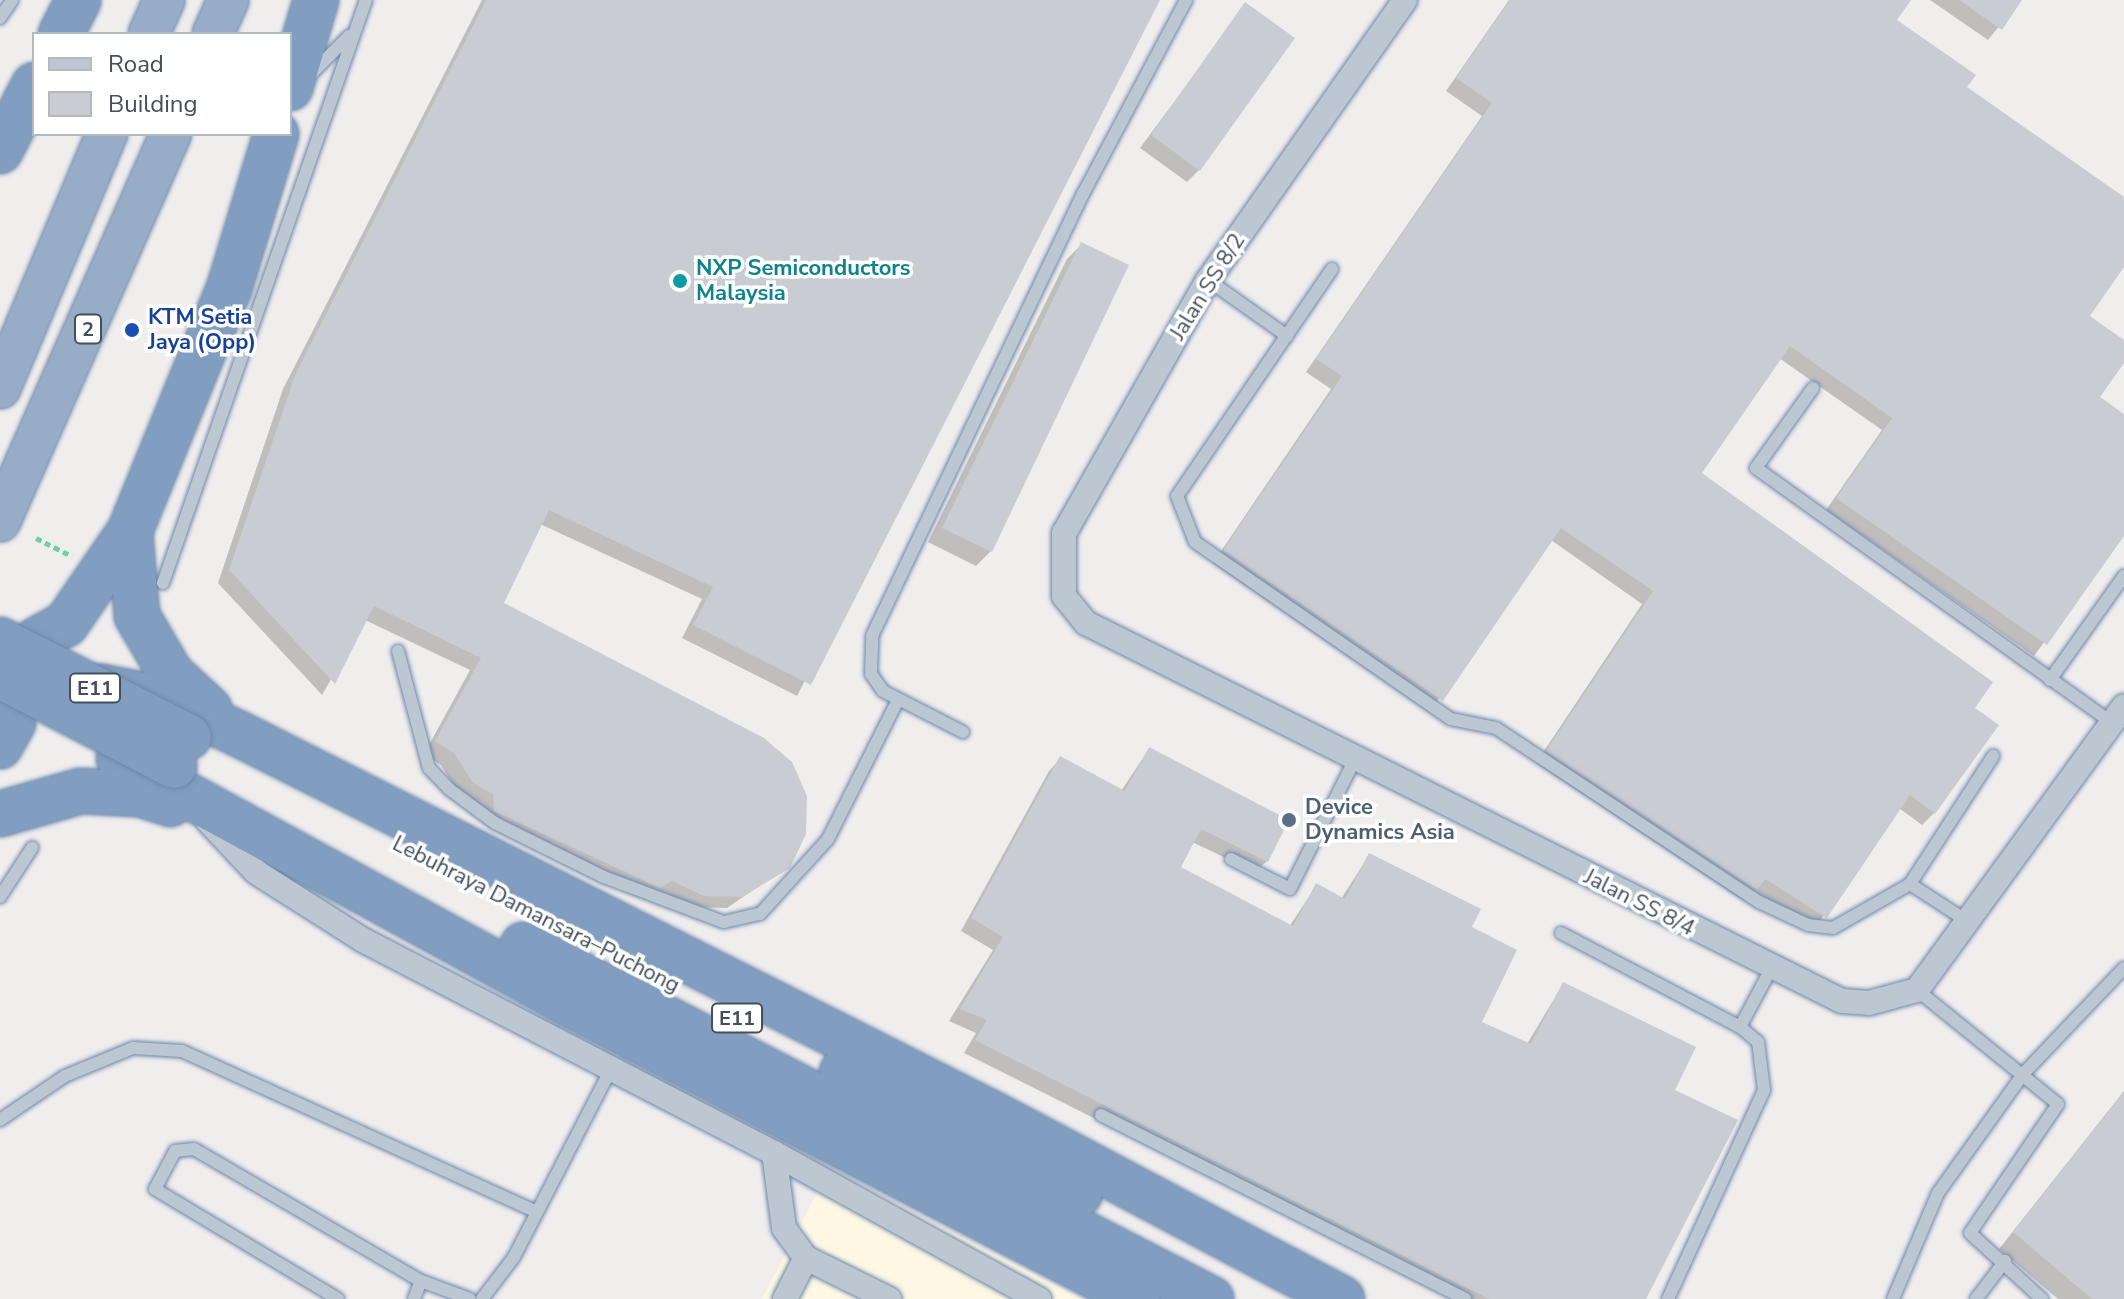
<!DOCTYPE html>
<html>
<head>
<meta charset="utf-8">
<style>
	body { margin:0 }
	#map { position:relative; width:2124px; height:1299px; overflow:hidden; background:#f0eded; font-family:"Nunito Sans",sans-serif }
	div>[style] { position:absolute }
	.commercial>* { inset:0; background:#fdf7e4 }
	.shadow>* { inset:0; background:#0003 }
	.building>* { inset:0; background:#c9ccd2 }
	.path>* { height:5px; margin-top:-2.5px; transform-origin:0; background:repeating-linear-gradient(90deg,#6dd1a5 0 6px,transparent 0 10px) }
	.roads { filter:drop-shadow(0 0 2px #6c88ac) drop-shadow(0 0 2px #6c88ac) }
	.service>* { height:12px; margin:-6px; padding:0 6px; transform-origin:6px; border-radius:6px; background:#bcc7d1 }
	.minor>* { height:24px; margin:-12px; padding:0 12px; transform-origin:12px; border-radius:12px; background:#bcc7d1 }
	.trunk>* { height:40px; margin:-20px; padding:0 20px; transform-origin:20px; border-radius:20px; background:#96acc7 }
	.motorway>* { height:44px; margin:-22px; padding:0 22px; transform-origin:22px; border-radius:22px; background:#819dc0 }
	.bridges { filter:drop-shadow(0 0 2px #6c88ac) drop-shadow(0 0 2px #6c88ac) }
	.motorway-bridge>* { height:44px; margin:-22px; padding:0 22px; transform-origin:22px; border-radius:22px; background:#819dc0 }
	.dots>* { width:22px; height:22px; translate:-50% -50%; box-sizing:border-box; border:4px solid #fff; border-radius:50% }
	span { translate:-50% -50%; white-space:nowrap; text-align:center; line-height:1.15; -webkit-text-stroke:7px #fff; paint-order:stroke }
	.shield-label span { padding:2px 6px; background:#fff; border:2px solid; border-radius:6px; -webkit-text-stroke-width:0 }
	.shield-label { font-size:20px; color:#444f5c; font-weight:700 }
	.culture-label { font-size:22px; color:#0d838f; font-weight:700 }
	.left { translate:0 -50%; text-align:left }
	.street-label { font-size:22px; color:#444f5c }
	.transit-label { font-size:22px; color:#164399; font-weight:700 }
	.service-label { font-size:22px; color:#4e5e75; font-weight:700 }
	.legend { position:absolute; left:32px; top:32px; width:260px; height:104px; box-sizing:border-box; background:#fff; border:2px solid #b4b9be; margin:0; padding:10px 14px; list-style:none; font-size:24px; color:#444f5c }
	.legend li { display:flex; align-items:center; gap:16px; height:40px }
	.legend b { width:40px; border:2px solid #b4b9be }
</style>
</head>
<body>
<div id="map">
	<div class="commercial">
		<i style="clip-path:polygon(829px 1170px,1082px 1299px,762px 1299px)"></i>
	</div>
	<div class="shadow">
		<i style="clip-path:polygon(482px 0,1158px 0,797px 696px,682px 638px,702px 599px,540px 524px,501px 603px,788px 866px,727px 908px,691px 907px,659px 892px,646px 900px,488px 827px,482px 806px,460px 795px,441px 765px,424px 754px,470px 670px,365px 620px,322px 695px,218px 583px,283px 389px)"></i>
		<i style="clip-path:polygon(1509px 0,1909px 0,1894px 21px,1964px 88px,2124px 200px,2124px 264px,2087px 316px,2124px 342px,2124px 359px,2097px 398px,2124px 417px,2124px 533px,2034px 656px,1826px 510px,1882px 430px,1779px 358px,1699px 474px,1972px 709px,1934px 813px,1922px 825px,1899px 808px,1814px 929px,1754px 891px,1744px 901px,1536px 763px,1642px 604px,1551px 540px,1429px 712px,1213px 563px,1331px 389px,1306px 372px,1482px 116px,1446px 91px)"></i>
		<i style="clip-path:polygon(1930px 0,2020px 0,1988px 40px)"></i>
		<i style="clip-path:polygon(1246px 5px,1199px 170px,1187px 182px,1140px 148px)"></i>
		<i style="clip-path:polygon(1082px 244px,991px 551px,976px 566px,928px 542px,1067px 259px)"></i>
		<i style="clip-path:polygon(1149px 749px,1267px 861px,1255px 872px,1192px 842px,1179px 868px,1289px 927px,1316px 886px,1341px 899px,1369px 855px,1469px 928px,1480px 1023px,1527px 1044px,1563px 984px,1644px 1299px,1454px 1299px,964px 1053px,976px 1033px,949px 1021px,993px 950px,961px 931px,1049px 771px,1060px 759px,1121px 791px)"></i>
		<i style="clip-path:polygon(2124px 1091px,2124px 1299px,2058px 1299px,1999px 1249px)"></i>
	</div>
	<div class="building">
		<i style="clip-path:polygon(486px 0,1160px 0,811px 685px,693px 625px,713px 587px,549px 510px,504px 603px,764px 738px,792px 762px,807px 796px,806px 834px,790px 868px,742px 897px,704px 896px,672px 881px,660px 888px,494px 811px,493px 794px,473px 783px,454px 753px,435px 741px,481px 658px,374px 606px,335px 684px,229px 570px,295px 375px)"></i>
		<i style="clip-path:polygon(1510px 0,1911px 0,1897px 20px,1976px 75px,1967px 87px,2124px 197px,2124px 267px,2090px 316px,2124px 340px,2124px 363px,2100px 397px,2124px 414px,2124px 536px,2047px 645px,1836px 498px,1892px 418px,1790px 346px,1702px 473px,1993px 682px,1975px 708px,1999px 725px,1935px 814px,1910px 795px,1827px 918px,1765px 879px,1757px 890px,1546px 751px,1653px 591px,1561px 528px,1443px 701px,1223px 550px,1342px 376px,1316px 359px,1492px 103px,1456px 78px)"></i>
		<i style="clip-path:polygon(1959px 0,2022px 0,2002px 30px)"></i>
		<i style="clip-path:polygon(1245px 2px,1295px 38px,1200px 171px,1151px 135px)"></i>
		<i style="clip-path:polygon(1081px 242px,1129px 265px,992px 552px,942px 528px)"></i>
		<i style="clip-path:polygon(1149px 747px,1289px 820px,1268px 862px,1201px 829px,1181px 867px,1293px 926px,1316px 883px,1345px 899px,1369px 853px,1481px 909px,1472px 927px,1517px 950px,1482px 1022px,1531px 1044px,1563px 982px,1696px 1047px,1675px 1090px,1738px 1120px,1646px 1299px,1489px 1299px,975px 1040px,987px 1020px,960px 1009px,1003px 937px,971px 918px,1060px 756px,1125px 791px)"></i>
		<i style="clip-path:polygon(2124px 1092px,2124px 1299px,2092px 1299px,2013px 1232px)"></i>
	</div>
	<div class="path">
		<i style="left:36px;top:538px;width:40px;rotate:26.6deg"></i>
	</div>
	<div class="roads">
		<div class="service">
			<i style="left:0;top:18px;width:22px;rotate:-56deg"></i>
			<i style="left:308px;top:77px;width:58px;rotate:-45deg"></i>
			<i style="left:1332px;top:269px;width:275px;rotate:124.3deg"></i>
			<i style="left:1177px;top:496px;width:49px;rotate:68.6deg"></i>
			<i style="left:1195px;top:542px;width:311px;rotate:34.7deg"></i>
			<i style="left:1451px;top:719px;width:46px;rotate:11.3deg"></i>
			<i style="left:1496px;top:728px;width:315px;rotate:33.5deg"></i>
			<i style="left:1759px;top:902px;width:54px;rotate:25.1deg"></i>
			<i style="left:1808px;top:925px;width:25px;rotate:7deg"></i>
			<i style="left:1833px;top:928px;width:89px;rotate:-29.7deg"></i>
			<i style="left:1208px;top:280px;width:97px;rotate:35.3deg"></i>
			<i style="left:1813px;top:388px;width:98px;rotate:125.5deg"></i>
			<i style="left:1756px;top:468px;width:438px;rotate:35.6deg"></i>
			<i style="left:163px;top:583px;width:617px;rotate:-70.8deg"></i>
			<i style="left:398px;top:651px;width:121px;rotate:75.2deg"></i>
			<i style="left:429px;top:768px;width:29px;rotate:46deg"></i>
			<i style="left:449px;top:789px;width:57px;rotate:36.5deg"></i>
			<i style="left:495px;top:823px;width:122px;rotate:26.4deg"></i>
			<i style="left:604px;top:877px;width:128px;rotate:20.6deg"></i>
			<i style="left:724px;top:922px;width:37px;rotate:-13deg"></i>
			<i style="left:760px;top:914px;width:101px;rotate:-47.8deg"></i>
			<i style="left:828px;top:839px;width:156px;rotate:-63.3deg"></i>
			<i style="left:2050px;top:680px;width:128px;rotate:-54.6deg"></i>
			<i style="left:963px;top:732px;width:90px;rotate:-152.9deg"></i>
			<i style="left:883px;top:691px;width:21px;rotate:-125deg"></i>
			<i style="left:871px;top:674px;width:38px;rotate:-88deg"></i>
			<i style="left:872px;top:636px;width:490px;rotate:-64.5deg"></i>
			<i style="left:1083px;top:194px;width:220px;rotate:-62deg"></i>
			<i style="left:1231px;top:859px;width:66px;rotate:27deg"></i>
			<i style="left:1290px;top:889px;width:145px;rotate:-63.4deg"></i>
			<i style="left:0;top:897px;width:59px;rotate:-56.9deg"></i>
			<i style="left:1970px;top:923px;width:72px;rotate:-147deg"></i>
			<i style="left:1910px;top:884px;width:153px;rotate:-57deg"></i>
			<i style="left:1561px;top:933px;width:202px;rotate:27.7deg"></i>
			<i style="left:1740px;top:1027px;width:66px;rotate:-61.9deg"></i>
			<i style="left:1917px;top:990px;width:181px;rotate:39deg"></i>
			<i style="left:2058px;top:1104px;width:156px;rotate:124.3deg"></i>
			<i style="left:1970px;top:1233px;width:98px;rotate:42.5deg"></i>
			<i style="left:1101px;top:1115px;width:408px;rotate:26.8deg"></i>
			<i style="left:0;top:1120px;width:78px;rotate:-34.1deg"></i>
			<i style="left:65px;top:1076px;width:74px;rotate:-22.4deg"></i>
			<i style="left:133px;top:1048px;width:49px;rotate:3.5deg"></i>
			<i style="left:182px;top:1051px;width:388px;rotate:24.4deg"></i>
			<i style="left:338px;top:1299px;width:214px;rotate:-149deg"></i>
			<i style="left:155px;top:1189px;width:43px;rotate:-62.2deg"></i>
			<i style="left:175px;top:1151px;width:19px;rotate:-6deg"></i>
			<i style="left:194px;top:1149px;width:263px;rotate:30.2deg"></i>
			<i style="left:421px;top:1281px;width:52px;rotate:20.2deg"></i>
			<i style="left:414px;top:1299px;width:19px;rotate:-69deg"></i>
			<i style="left:482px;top:1299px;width:53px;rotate:-52.7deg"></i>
			<i style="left:514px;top:1257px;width:212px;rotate:-62.7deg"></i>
			<i style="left:1668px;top:1299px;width:230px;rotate:-65.3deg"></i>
			<i style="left:1764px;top:1090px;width:48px;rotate:-97.1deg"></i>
			<i style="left:1758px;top:1042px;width:23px;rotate:-140deg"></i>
			<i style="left:1893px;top:1299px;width:115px;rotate:-67deg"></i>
			<i style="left:1938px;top:1193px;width:148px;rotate:-54.4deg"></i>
			<i style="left:2024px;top:1073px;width:145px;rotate:-46.4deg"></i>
			<i style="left:1976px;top:1299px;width:48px;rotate:-52.7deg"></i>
		</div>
		<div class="minor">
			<i style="left:1405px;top:0;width:342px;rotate:125.1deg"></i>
			<i style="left:1208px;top:280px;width:291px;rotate:119.6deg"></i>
			<i style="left:1064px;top:533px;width:63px;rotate:90deg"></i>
			<i style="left:1064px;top:596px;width:35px;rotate:51deg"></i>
			<i style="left:1086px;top:623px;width:845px;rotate:26.57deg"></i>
			<i style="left:1842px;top:1001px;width:27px;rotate:4deg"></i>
			<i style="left:1869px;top:1003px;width:50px;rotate:-15.2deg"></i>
			<i style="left:1917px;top:990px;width:351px;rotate:-53.9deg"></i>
			<i style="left:208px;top:821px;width:70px;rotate:46.7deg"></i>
			<i style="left:256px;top:872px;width:127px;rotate:32.4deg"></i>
			<i style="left:363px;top:940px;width:463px;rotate:27.4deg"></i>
			<i style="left:774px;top:1153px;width:76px;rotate:82.4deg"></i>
			<i style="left:784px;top:1228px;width:37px;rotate:54deg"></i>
			<i style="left:774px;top:1153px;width:303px;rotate:28.9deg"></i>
			<i style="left:785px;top:1299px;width:46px;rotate:-62.9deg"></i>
			<i style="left:806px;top:1258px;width:93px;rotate:26.3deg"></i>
		</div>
		<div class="trunk">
			<i style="left:149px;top:34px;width:37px;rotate:-66deg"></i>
			<i style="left:213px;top:34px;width:37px;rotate:-66deg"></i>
			<i style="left:0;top:388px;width:276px;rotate:-67.2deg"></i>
			<i style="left:0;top:521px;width:423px;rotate:-66.2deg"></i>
		</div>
		<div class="motorway">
			<i style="left:61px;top:34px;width:38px;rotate:-63deg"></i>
			<i style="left:290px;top:88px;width:92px;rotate:-73.5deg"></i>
			<i style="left:0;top:151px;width:74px;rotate:-62.7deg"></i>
			<i style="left:130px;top:531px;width:85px;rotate:85.3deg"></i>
			<i style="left:137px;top:616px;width:67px;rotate:59.6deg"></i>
			<i style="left:171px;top:674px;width:52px;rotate:42.6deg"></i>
			<i style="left:35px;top:641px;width:35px;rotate:-29deg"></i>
			<i style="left:66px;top:624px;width:113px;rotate:-55.5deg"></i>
			<i style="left:130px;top:531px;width:261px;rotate:-67.8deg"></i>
			<i style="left:229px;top:289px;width:162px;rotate:-73.1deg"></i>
			<i style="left:102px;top:687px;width:63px;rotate:11deg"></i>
			<i style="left:164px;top:699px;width:81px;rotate:25deg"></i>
			<i style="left:237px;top:733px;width:844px;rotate:26.75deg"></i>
			<i style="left:991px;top:1113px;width:397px;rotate:27.9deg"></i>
			<i style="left:0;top:746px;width:26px;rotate:-61deg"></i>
			<i style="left:13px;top:723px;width:29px;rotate:-100deg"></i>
			<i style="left:119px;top:758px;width:514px;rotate:28.61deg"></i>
			<i style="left:570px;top:1004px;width:640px;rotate:27.45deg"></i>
			<i style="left:0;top:814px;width:84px;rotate:-15.9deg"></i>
			<i style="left:81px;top:791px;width:59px;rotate:2.9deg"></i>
			<i style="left:140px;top:794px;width:32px;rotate:18deg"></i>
			<i style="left:523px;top:945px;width:774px;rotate:27.23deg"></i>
			<i style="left:842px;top:1072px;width:267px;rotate:27.1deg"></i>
		</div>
	</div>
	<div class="bridges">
		<div class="motorway-bridge">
			<i style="left:0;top:640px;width:212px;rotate:27.2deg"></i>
			<i style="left:0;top:676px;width:196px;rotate:27.3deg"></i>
		</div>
	</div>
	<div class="dots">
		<i style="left:680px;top:281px;background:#0f9aa8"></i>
		<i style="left:132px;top:330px;background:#1a4fb4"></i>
		<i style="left:1289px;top:820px;background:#5c6f8a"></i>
	</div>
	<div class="shield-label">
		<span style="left:88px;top:329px">2</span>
		<span style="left:95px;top:688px">E11</span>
		<span style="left:737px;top:1018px">E11</span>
	</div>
	<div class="culture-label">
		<span class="left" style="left:696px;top:281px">NXP Semiconductors<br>Malaysia</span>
	</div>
	<div class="street-label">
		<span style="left:1208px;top:287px;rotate:-58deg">Jalan SS 8/2</span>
		<span style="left:1639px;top:903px;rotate:27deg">Jalan SS 8/4</span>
		<span style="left:536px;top:915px;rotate:27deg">Lebuhraya Damansara–Puchong</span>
	</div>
	<div class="transit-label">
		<span class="left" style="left:148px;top:330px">KTM Setia<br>Jaya (Opp)</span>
	</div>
	<div class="service-label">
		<span class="left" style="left:1305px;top:820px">Device<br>Dynamics Asia</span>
	</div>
	<ul class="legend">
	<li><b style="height:10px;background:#bcc7d1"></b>Road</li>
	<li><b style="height:22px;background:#c9ccd2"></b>Building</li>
	</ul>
</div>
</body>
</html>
